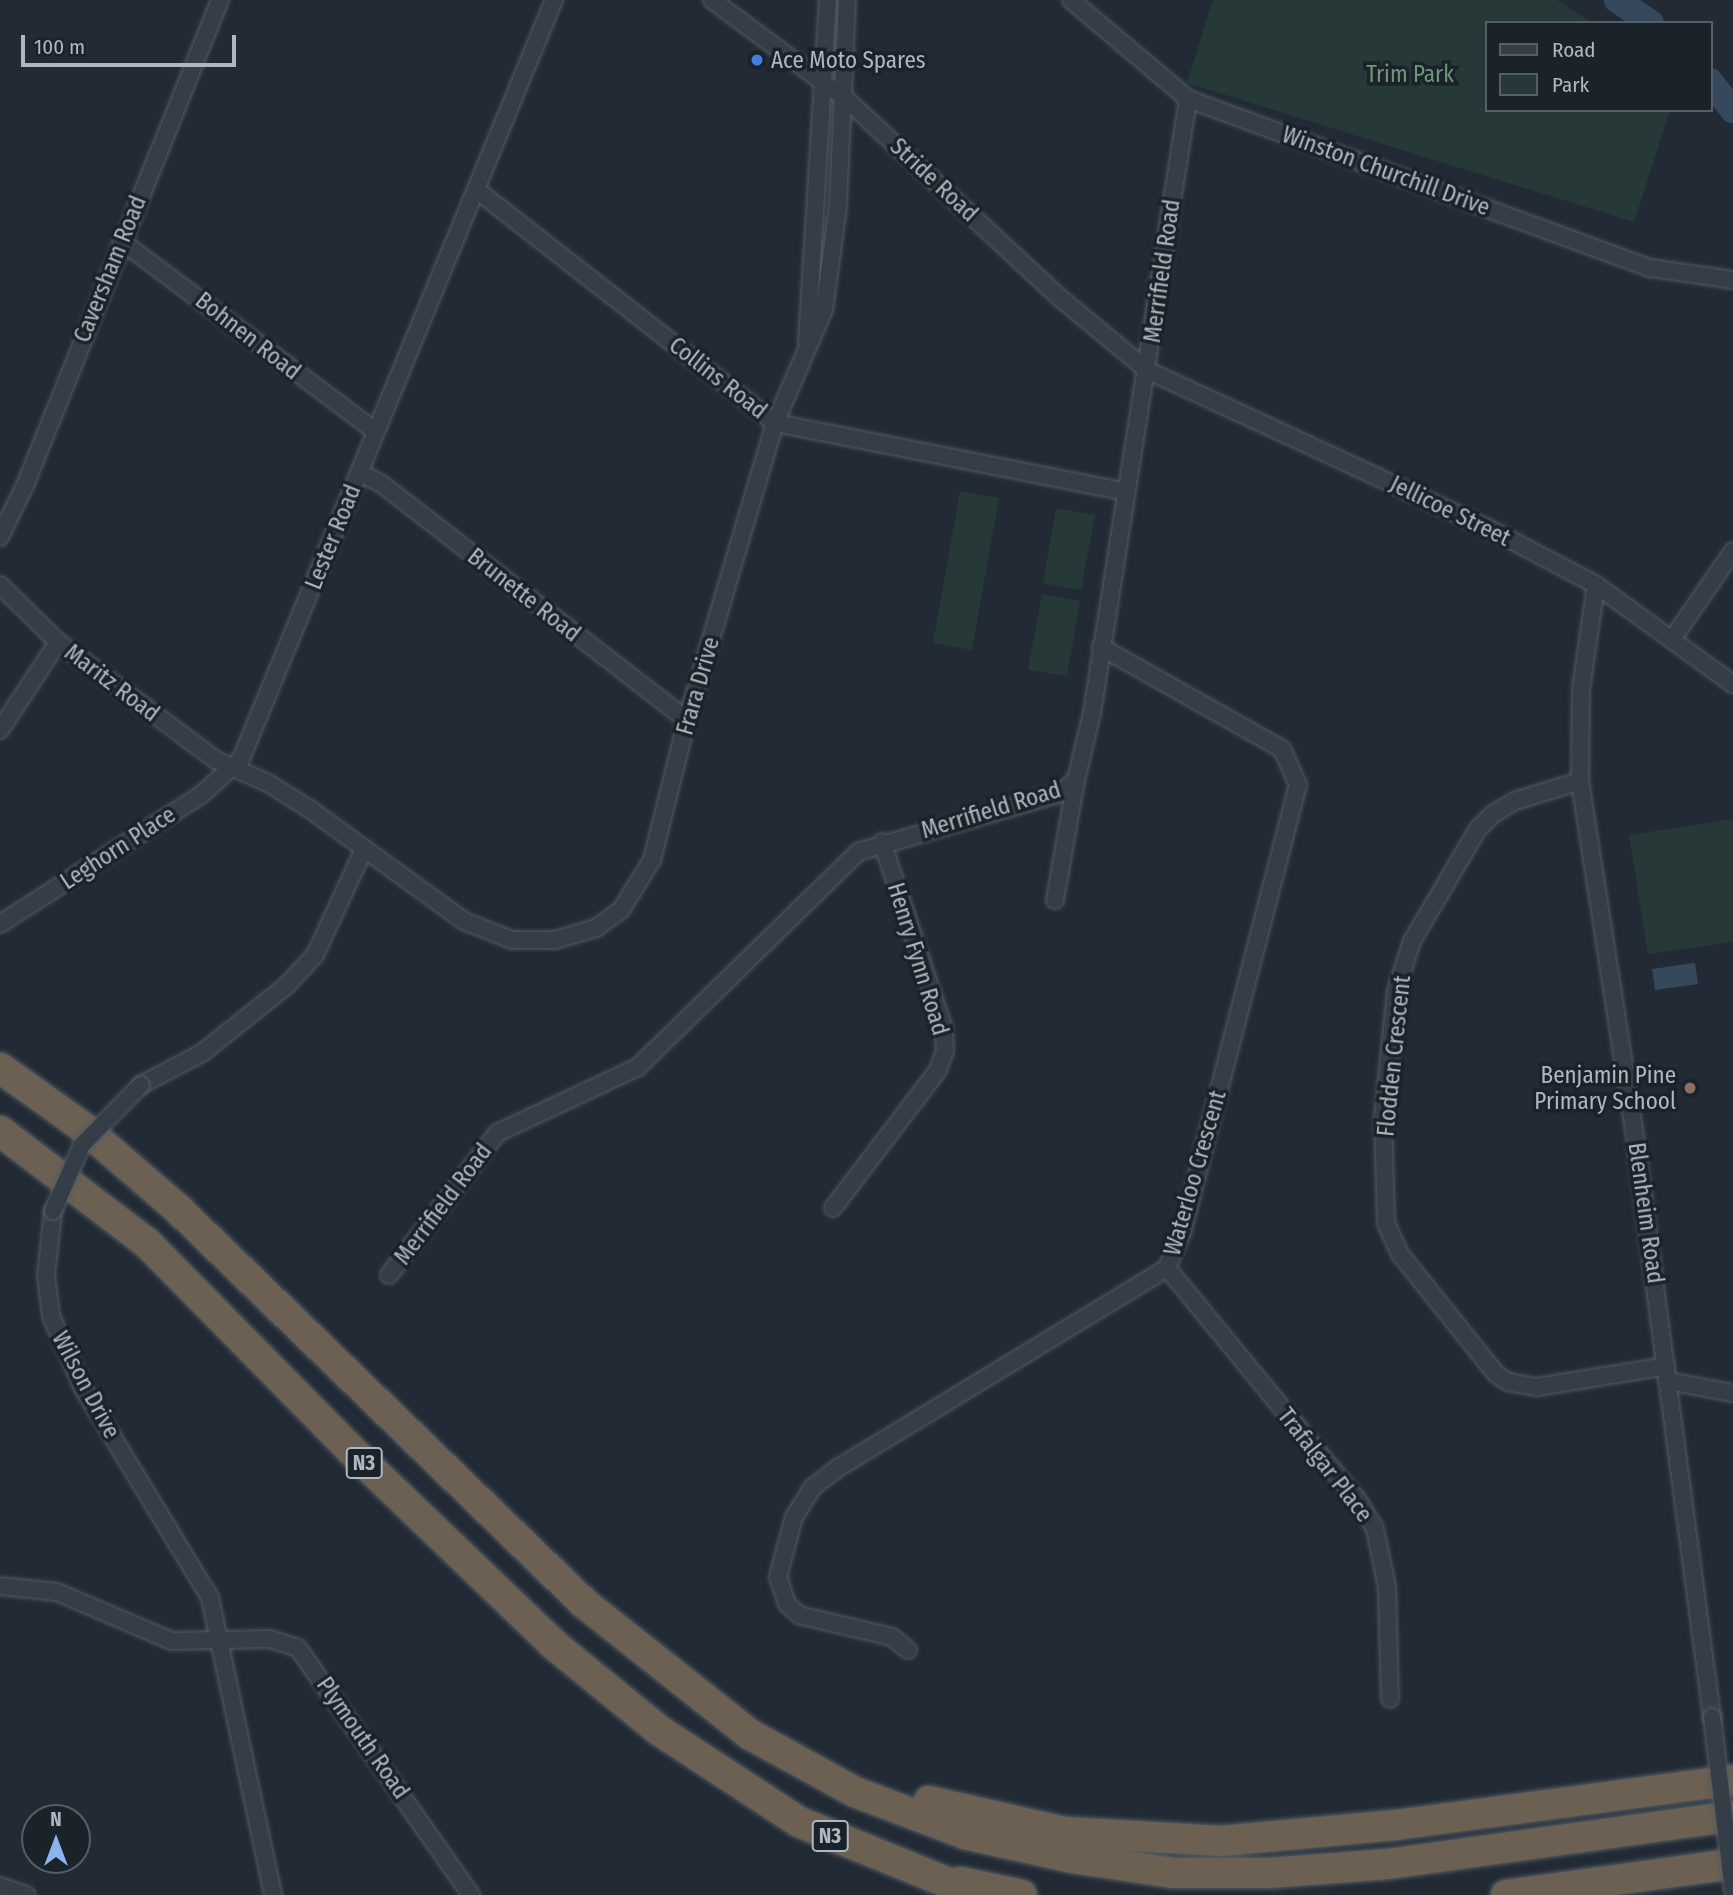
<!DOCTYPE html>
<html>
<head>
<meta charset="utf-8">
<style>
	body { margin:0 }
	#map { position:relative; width:1733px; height:1895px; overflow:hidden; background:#222b35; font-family:"Fira Sans Condensed",sans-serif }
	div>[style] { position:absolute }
	.green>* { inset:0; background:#263938 }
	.water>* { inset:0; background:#36485b }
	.river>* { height:26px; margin:-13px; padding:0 13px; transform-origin:13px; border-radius:13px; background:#36485b }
	.roads { filter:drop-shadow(0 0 2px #525a63) drop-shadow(0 0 2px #525a63) }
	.street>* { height:16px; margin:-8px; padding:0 8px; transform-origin:8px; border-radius:8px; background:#353d46 }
	.highway>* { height:30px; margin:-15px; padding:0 15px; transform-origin:15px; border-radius:15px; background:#6b6052 }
	.bridges { filter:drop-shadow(0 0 2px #525a63) drop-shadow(0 0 2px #525a63) }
	.street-bridge>* { height:16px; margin:-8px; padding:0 8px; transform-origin:8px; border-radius:8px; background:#353d46 }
	.dots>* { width:19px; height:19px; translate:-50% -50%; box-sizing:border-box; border:4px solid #1a222a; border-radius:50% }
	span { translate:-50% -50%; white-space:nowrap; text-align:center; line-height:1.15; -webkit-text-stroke:7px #1a222a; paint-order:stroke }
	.shield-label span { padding:2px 5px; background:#1a222a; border:2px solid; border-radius:5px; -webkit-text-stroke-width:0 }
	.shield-label { font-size:21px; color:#afb7c2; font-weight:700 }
	.poi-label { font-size:23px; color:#afb7c2 }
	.left { translate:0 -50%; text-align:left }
	.right { translate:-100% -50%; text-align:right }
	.park-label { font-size:23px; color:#709677 }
	.street-label { font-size:23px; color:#afb7c2 }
	.legend { position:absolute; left:1485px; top:21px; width:228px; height:91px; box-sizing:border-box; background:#1a222a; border:2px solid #565e67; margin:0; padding:9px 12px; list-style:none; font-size:21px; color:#afb7c2 }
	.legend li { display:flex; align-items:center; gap:14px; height:35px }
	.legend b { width:35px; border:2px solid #565e67 }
	.north { position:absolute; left:21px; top:1804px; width:70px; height:70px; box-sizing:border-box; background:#1a222a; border:2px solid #565e67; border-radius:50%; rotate:0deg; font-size:19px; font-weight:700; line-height:28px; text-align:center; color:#afb7c2 }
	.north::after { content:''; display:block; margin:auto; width:24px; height:32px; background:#89b5ee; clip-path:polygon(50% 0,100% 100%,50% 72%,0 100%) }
	.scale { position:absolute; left:21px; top:35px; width:215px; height:32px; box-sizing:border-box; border:4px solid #afb7c2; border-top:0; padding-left:9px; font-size:21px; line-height:24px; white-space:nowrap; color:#afb7c2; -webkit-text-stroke:5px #1a222a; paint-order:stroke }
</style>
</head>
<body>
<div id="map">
	<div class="green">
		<i style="clip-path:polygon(1213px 0,1557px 0,1593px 23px,1486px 23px,1486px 110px,1670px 110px,1634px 222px,1187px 83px)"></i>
		<i style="clip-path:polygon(960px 491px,999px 498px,972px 650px,933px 643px)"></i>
		<i style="clip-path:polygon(1056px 508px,1095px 515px,1081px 590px,1043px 583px)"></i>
		<i style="clip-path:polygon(1042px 594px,1080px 601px,1067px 676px,1028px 670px)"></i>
		<i style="clip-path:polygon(1733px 819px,1733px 942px,1648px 954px,1629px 835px)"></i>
	</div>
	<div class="water">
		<i style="clip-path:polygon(1695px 963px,1698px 984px,1655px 990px,1652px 969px)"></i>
	</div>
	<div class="river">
		<i style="left:1617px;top:0;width:41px;rotate:34.1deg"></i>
		<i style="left:1710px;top:81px;width:37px;rotate:52deg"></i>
	</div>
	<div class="roads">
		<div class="street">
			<i style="left:712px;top:0;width:167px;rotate:36.5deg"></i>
			<i style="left:846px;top:99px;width:291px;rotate:42.9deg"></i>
			<i style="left:1059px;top:297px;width:114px;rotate:39.7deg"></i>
			<i style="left:1147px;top:370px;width:378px;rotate:24.9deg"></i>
			<i style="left:1490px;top:529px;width:120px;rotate:27.8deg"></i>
			<i style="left:1596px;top:585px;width:169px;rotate:35.9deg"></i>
			<i style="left:1071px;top:0;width:153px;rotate:40.2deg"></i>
			<i style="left:1188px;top:99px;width:493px;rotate:20.1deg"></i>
			<i style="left:1651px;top:268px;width:83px;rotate:8.3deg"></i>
			<i style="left:478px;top:191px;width:377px;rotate:38deg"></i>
			<i style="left:775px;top:423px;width:358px;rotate:11.1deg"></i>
			<i style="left:121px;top:241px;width:317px;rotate:36.8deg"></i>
			<i style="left:807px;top:342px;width:343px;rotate:-86.5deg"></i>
			<i style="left:359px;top:472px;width:27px;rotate:28deg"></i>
			<i style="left:383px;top:485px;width:384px;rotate:37.7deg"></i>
			<i style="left:0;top:537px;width:60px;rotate:-64.3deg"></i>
			<i style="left:26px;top:483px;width:521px;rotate:-68.12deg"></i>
			<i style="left:0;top:585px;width:81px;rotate:44.5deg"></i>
			<i style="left:58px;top:642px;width:197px;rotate:36.8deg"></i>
			<i style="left:216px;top:760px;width:57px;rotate:23.9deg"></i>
			<i style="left:268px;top:783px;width:51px;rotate:32.1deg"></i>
			<i style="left:311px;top:810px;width:189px;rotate:36deg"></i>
			<i style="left:464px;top:921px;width:52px;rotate:21.6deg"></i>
			<i style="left:512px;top:940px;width:43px"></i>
			<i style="left:555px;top:940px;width:43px;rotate:-16.3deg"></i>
			<i style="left:596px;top:928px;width:31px;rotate:-36deg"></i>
			<i style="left:621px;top:910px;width:59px;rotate:-58.2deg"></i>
			<i style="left:652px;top:860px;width:144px;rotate:-76deg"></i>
			<i style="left:687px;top:720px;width:310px;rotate:-73.5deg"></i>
			<i style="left:775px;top:423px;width:123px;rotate:-66.6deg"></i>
			<i style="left:824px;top:310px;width:105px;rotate:-82.3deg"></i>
			<i style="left:838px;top:206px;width:206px;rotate:-87.5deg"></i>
			<i style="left:1596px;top:585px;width:105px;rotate:98.2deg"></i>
			<i style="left:1581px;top:689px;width:92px;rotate:90.6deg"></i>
			<i style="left:1580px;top:781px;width:367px;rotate:81.2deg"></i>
			<i style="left:1636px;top:1144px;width:578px;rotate:82.44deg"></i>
			<i style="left:1673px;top:638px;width:106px;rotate:-55.4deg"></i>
			<i style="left:0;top:730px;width:105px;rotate:-56.6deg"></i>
			<i style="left:1580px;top:781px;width:68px;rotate:162.9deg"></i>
			<i style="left:1515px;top:801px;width:26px;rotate:149deg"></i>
			<i style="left:1493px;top:814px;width:21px;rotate:135deg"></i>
			<i style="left:1478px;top:829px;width:130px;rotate:120.5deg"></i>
			<i style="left:1412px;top:941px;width:52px;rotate:107.7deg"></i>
			<i style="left:1396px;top:991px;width:126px;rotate:95.9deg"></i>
			<i style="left:1383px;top:1116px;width:107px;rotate:88.4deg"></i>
			<i style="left:1386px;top:1223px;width:34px;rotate:66deg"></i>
			<i style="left:1400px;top:1254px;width:154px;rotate:51.3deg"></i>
			<i style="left:1496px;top:1374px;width:14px;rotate:34deg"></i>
			<i style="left:1508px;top:1382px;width:29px;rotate:10deg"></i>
			<i style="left:1537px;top:1387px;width:131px;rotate:-9.2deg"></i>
			<i style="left:1055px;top:900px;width:122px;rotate:-80.1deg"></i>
			<i style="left:0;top:924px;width:239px;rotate:-32.7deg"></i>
			<i style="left:201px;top:795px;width:54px;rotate:-42deg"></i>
			<i style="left:241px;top:759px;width:821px;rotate:-67.59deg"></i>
			<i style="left:141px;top:1085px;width:69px;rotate:-27.7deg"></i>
			<i style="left:202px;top:1053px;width:107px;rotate:-38.6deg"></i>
			<i style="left:286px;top:986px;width:42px;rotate:-46.9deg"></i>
			<i style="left:315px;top:955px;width:117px;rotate:-65.2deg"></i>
			<i style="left:833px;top:1208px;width:173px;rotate:-52.7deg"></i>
			<i style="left:938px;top:1070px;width:20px;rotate:-70deg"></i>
			<i style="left:945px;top:1051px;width:22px;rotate:-93deg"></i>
			<i style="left:944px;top:1029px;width:197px;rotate:-108.3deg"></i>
			<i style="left:53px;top:1211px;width:64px;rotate:96.2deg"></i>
			<i style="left:46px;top:1275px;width:41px;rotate:83deg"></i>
			<i style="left:51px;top:1316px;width:79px;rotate:66deg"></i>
			<i style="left:83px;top:1388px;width:245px;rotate:58.8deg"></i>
			<i style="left:210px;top:1598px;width:304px;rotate:78deg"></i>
			<i style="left:1167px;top:1268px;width:303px;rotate:50.6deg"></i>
			<i style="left:1359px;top:1502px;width:31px;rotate:59deg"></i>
			<i style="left:1375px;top:1529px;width:59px;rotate:78.3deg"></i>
			<i style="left:1387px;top:1587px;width:112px;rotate:88.5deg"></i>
			<i style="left:389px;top:1275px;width:178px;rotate:-52.7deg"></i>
			<i style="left:497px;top:1133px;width:156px;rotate:-25.1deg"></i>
			<i style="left:638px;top:1067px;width:308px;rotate:-44.3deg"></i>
			<i style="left:858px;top:852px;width:211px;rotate:-16.2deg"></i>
			<i style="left:1061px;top:793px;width:20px;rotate:-41deg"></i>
			<i style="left:1076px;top:780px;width:69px;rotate:-76.6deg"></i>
			<i style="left:1092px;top:713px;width:621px;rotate:-81.11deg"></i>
			<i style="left:1668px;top:1381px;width:66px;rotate:10.5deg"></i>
			<i style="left:0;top:1586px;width:57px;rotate:6deg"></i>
			<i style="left:57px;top:1592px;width:125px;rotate:23.1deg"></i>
			<i style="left:172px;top:1641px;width:98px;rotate:-1.2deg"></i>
			<i style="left:270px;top:1639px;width:29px;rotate:18deg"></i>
			<i style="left:298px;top:1648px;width:302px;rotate:55deg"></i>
			<i style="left:908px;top:1650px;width:21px;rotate:-141deg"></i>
			<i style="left:892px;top:1637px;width:96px;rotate:-166.7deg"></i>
			<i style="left:799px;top:1615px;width:16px;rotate:-137deg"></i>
			<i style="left:787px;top:1604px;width:28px;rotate:-108deg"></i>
			<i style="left:778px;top:1577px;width:62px;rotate:-75.1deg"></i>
			<i style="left:794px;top:1517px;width:34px;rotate:-58deg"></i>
			<i style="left:812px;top:1488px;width:33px;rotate:-38deg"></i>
			<i style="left:838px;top:1468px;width:385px;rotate:-31.3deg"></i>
			<i style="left:1167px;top:1268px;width:38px;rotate:-67deg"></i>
			<i style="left:1182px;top:1233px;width:463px;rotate:-75.5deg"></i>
			<i style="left:1298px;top:785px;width:39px;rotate:-114deg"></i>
			<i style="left:1282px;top:749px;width:208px;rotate:-150.6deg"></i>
			<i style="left:0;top:1886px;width:28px;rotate:19deg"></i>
		</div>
		<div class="highway">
			<i style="left:0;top:1068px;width:103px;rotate:35.5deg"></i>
			<i style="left:84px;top:1128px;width:125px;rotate:40.8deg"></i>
			<i style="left:179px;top:1210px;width:564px;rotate:44.14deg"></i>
			<i style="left:584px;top:1603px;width:211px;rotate:38.4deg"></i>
			<i style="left:749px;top:1734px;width:121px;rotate:28.7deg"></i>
			<i style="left:855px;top:1792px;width:118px;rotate:20.9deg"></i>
			<i style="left:965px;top:1834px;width:111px;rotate:12.5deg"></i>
			<i style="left:1073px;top:1858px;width:101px;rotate:8.5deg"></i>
			<i style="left:1173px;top:1873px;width:96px"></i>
			<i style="left:1269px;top:1873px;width:119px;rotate:-4.3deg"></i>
			<i style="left:1388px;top:1864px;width:348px;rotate:-7.9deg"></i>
			<i style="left:0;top:1131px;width:185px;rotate:37.3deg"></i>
			<i style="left:147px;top:1243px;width:289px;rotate:45.4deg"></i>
			<i style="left:350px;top:1449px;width:280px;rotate:43.8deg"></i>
			<i style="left:552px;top:1643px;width:139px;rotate:39.2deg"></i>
			<i style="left:660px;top:1731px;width:166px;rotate:33.2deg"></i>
			<i style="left:799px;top:1822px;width:193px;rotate:22.2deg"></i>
			<i style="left:929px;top:1801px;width:139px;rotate:12.9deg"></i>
			<i style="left:1064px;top:1832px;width:157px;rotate:3.3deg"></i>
			<i style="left:1221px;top:1841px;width:176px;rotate:-5.2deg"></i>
			<i style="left:1396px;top:1825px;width:340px;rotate:-7.6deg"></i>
			<i style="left:960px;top:1882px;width:63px;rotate:11.8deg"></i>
			<i style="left:1506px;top:1895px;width:229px;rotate:-7.8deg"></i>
		</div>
	</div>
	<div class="bridges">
		<div class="street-bridge">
			<i style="left:53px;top:1211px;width:72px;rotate:-66.3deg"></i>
			<i style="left:82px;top:1145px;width:84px;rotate:-45.5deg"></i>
			<i style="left:1712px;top:1717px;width:175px;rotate:83.1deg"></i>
		</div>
	</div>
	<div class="dots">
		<i style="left:757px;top:60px;background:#3f7fe0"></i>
		<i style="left:1690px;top:1088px;background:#8d6e63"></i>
	</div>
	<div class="shield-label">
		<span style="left:364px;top:1463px">N3</span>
		<span style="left:830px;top:1836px">N3</span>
	</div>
	<div class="poi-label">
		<span class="left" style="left:771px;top:60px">Ace Moto Spares</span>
		<span class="right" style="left:1676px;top:1088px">Benjamin Pine<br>Primary School</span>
	</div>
	<div class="park-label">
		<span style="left:1410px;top:74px">Trim Park</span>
	</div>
	<div class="street-label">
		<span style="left:1386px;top:171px;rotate:20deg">Winston Churchill Drive</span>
		<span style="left:934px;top:180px;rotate:43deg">Stride Road</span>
		<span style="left:110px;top:269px;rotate:-68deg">Caversham Road</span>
		<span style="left:1162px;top:271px;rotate:-82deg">Merrifield Road</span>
		<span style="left:248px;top:336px;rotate:38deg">Bohnen Road</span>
		<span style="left:718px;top:378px;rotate:38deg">Collins Road</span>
		<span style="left:1450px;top:511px;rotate:26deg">Jellicoe Street</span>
		<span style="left:333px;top:537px;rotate:-68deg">Lester Road</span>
		<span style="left:524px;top:595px;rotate:38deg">Brunette Road</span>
		<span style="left:112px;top:683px;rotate:37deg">Maritz Road</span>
		<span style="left:698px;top:686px;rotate:-74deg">Frara Drive</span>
		<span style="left:991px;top:810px;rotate:-17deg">Merrifield Road</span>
		<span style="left:118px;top:848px;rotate:-33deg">Leghorn Place</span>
		<span style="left:918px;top:959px;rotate:73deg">Henry Fynn Road</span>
		<span style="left:1394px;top:1056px;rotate:-84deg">Flodden Crescent</span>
		<span style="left:1195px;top:1173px;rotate:-74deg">Waterloo Crescent</span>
		<span style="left:443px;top:1204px;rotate:-53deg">Merrifield Road</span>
		<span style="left:1646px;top:1213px;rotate:82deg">Blenheim Road</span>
		<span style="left:86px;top:1385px;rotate:62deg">Wilson Drive</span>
		<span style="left:1325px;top:1465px;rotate:52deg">Trafalgar Place</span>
		<span style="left:363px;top:1738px;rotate:55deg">Plymouth Road</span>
	</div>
	<ul class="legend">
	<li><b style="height:9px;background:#353d46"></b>Road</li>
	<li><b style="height:19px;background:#263938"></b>Park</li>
	</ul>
	<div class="north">N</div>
	<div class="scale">100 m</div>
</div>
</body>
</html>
